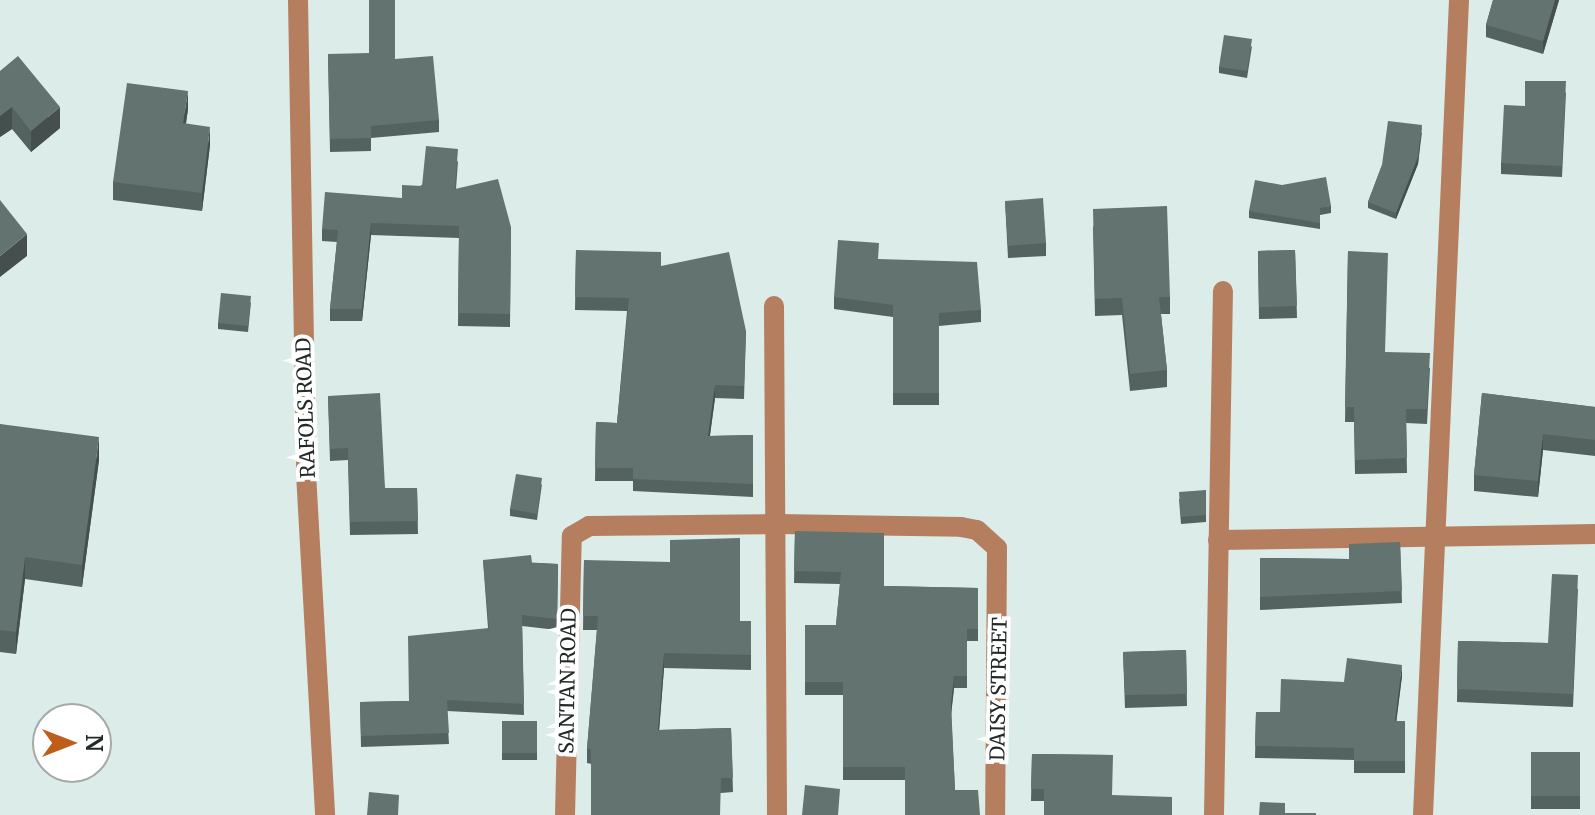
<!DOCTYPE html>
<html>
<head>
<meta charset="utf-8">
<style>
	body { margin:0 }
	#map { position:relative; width:1595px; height:815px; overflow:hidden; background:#dbece9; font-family:Merriweather,serif }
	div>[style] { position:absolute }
	.minor>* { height:20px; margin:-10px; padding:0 10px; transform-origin:10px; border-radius:10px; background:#b57e5f }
	.wall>* { inset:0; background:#556360 }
	.shaded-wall>* { inset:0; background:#45504e }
	.building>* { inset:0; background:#637370 }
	span { translate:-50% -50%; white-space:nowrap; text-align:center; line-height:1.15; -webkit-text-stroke:8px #fff; paint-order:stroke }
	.street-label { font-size:20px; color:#232928 }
	.north { position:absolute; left:32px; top:703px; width:80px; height:80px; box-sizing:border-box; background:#fff; border:2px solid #a7a9a9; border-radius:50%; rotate:90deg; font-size:22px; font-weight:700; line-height:32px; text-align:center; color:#232928 }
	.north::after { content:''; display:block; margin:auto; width:28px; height:36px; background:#be5e1a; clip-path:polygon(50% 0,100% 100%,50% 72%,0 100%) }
</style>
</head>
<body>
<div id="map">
	<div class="minor">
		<i style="left:298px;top:0;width:473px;rotate:89deg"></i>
		<i style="left:306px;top:473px;width:343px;rotate:86.8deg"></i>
		<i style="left:774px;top:306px;width:509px;rotate:89.66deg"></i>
		<i style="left:1218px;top:540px;width:377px;rotate:-0.9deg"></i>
		<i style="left:565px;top:815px;width:279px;rotate:-88.6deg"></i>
		<i style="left:572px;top:536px;width:20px;rotate:-30deg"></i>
		<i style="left:589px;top:526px;width:189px;rotate:-0.6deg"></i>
		<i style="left:778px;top:524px;width:183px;rotate:0.9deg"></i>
		<i style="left:961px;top:527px;width:16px;rotate:11deg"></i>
		<i style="left:977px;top:530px;width:27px;rotate:42deg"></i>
		<i style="left:997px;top:548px;width:267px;rotate:90.4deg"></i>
		<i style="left:1214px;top:815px;width:524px;rotate:-89.02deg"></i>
		<i style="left:1423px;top:815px;width:816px;rotate:-87.47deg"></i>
	</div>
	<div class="wall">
		<i style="clip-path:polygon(1493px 0,1559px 0,1543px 54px,1486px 37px,1486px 25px)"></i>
		<i style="clip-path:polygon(1252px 46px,1247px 78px,1219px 73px,1219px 67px)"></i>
		<i style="clip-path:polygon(328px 54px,395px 59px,439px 120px,439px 132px,371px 138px,371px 151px,330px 152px)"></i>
		<i style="clip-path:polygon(0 71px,60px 128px,31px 152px,12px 129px,0 137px)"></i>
		<i style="clip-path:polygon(1566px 92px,1562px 177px,1501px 174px,1501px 163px)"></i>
		<i style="clip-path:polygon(188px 109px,186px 124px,210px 145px,202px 211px,113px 200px,113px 182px)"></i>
		<i style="clip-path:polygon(1422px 132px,1418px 164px,1396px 219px,1368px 208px,1368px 202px,1382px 165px)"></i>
		<i style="clip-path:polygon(458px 161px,456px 189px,511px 227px,510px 327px,458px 326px,459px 238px,371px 235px,362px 321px,330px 321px,330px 309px,337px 242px,322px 241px,322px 229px,402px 198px)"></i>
		<i style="clip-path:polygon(1005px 201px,1046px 243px,1046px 256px,1008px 258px)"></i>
		<i style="clip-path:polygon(1331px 206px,1331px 213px,1320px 215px,1320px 229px,1249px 218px,1249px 211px)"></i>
		<i style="clip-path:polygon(1093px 226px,1170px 297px,1170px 314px,1161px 314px,1167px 370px,1167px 387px,1130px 391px,1122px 315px,1095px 316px)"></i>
		<i style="clip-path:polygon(576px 250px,661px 266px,746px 331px,744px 399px,715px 398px,710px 436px,753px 435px,753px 497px,633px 491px,633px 481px,595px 481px,596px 422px,617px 423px,627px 311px,575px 310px)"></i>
		<i style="clip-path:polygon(1295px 250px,1297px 318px,1259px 319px,1258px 251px)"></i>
		<i style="clip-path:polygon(1348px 251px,1385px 352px,1430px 368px,1427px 424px,1406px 423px,1407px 473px,1355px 474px,1354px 422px,1345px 422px)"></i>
		<i style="clip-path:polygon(879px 259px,981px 310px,981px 322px,939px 326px,939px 405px,893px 405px,893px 317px,834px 309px,834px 297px)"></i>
		<i style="clip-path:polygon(251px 302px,248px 332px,218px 329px,218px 323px)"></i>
		<i style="clip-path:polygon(1482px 393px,1595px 407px,1595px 456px,1543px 450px,1538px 497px,1474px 491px,1474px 475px)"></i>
		<i style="clip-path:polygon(328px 396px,385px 488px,417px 488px,418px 534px,350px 535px,348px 460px,330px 461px)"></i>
		<i style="clip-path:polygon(0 424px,99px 460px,82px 587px,25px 579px,16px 654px,0 652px)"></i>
		<i style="clip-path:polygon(542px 484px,537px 520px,510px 516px,510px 509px)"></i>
		<i style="clip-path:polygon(1206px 490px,1206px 522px,1181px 524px,1179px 499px)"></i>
		<i style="clip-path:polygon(795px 531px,884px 586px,978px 588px,978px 641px,967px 641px,967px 688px,954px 688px,951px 712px,955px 790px,980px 815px,905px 780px,843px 780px,843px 695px,805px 695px,805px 625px,836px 625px,840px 584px,794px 583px)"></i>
		<i style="clip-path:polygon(1400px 542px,1402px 603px,1260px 610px,1260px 558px,1349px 559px)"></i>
		<i style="clip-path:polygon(483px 560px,558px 564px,557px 630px,522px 626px,524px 715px,447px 711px,449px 744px,361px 747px,360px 702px,409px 701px,488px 628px)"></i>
		<i style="clip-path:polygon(584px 560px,740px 621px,751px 621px,751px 670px,664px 668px,659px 730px,731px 728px,733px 792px,721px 793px,587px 763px,587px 749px,597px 630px,583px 630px)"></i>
		<i style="clip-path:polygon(1578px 588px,1573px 707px,1457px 702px,1458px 641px,1548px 643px)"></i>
		<i style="clip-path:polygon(1186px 650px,1187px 706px,1125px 708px,1123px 652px)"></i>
		<i style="clip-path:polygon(1402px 676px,1396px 721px,1405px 721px,1405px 773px,1354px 773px,1354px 760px,1255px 758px,1256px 712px,1280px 712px,1344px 682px)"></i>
		<i style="clip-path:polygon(502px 721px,537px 721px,537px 760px,502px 760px)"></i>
		<i style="clip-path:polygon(1531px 752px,1580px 752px,1580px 809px,1531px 809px)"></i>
		<i style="clip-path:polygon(1032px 754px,1113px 755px,1044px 801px,1031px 801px)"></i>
	</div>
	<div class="shaded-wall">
		<i style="clip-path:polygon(1555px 0,1559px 0,1543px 54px,1543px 41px)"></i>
		<i style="clip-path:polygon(188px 91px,188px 109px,183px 141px,183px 123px)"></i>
		<i style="clip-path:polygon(12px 107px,12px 129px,0 137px,0 116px)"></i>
		<i style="clip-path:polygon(60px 107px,60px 128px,31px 152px,31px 131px)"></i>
		<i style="clip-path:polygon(1422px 125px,1418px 164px,1396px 219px,1396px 213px)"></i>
		<i style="clip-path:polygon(210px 127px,210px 145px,202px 211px,202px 193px)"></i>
		<i style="clip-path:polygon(371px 223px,371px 235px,362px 321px,362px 309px)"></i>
		<i style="clip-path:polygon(27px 234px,27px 256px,0 277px,0 256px)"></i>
		<i style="clip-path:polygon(715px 385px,715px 398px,708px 448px,708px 436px)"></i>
		<i style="clip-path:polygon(1543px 434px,1543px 450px,1538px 497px,1538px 481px)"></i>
		<i style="clip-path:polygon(99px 437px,99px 460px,82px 587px,82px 565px)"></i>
		<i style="clip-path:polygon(25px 557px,25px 579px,16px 654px,16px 632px)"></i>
		<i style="clip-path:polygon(664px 653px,664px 668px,658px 745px,658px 730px)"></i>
		<i style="clip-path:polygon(1402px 665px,1402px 676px,1395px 733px,1395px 721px)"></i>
		<i style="clip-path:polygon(954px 676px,954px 688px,951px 716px,951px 703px)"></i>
	</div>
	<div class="building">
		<i style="clip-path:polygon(369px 0,395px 0,395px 59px,433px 56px,439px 120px,371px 126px,371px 138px,330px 139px,328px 54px,369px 53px)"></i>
		<i style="clip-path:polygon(1493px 0,1555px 0,1543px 41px,1486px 25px)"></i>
		<i style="clip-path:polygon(1224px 35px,1252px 39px,1247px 71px,1219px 67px)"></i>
		<i style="clip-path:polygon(18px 56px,60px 107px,31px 131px,12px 107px,0 116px,0 71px)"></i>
		<i style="clip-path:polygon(1525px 81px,1566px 81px,1562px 166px,1501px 163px,1504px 105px,1525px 106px)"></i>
		<i style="clip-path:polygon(127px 83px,188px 91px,183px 123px,210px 127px,202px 193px,113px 182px)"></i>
		<i style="clip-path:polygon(1388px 121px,1422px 125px,1418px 157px,1396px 213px,1368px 202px,1382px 165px)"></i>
		<i style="clip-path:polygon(426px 146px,458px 149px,455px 189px,498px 179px,511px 227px,510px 314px,458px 313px,459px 226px,371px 223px,362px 309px,330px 309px,338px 230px,322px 229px,325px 192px,402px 198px,402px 185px,422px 186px)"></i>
		<i style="clip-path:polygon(1326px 177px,1331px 206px,1320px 208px,1320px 223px,1249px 211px,1255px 180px,1282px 185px)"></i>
		<i style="clip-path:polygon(1043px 198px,1046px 243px,1008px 246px,1005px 201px)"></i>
		<i style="clip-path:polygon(0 200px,27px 234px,0 256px)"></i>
		<i style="clip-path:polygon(1167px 206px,1170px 297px,1159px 297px,1167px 370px,1130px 374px,1122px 298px,1095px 299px,1093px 209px)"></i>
		<i style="clip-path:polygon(838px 240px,879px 243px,878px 259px,977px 262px,981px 310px,939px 313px,939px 393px,893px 393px,893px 305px,834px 297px)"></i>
		<i style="clip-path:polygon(576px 250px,661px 252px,661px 266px,729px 252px,746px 331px,744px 386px,715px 385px,708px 436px,753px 435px,753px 484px,633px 479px,633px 468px,595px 468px,596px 422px,617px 423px,629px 298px,575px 297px)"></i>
		<i style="clip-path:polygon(1295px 250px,1297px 306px,1259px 307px,1258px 251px)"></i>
		<i style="clip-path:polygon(1348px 251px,1388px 253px,1385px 352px,1430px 353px,1427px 409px,1406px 409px,1407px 458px,1355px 460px,1354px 407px,1345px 407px)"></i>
		<i style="clip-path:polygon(221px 293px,251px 296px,248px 326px,218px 323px)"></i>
		<i style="clip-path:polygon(380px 393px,385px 488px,417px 488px,418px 521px,350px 522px,348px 448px,330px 449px,328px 396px)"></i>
		<i style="clip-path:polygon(1482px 393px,1595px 407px,1595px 440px,1543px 434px,1538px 481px,1474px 475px)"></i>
		<i style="clip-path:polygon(0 424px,99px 437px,82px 565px,25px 557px,16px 632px,0 630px)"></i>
		<i style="clip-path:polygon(516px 474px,542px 478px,537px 514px,510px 509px)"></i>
		<i style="clip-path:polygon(1206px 490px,1206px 515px,1181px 517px,1179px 492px)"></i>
		<i style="clip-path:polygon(795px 531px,884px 533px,884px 586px,978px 588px,978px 629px,967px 629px,967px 676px,954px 676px,951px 703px,955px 790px,978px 790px,980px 815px,905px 815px,905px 767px,843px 767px,843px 682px,805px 682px,805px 625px,836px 625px,841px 572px,794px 571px)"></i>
		<i style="clip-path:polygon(740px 538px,740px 621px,751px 621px,751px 655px,664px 653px,658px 730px,731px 728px,733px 778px,721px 778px,720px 815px,591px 815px,591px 749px,587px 749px,598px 616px,583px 616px,584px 560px,670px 562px,670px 540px)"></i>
		<i style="clip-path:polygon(1400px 542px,1402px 591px,1260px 597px,1260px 558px,1349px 559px,1349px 544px)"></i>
		<i style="clip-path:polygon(531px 555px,532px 563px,558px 564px,557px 619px,522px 615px,524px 704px,447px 700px,449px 733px,361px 736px,360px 702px,409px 701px,408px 636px,489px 628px,483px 560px)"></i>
		<i style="clip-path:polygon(1552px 574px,1578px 575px,1573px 694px,1457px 689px,1458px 641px,1548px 643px)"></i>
		<i style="clip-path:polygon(1186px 650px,1187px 694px,1125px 695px,1123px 652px)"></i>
		<i style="clip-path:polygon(1347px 658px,1402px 665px,1395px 721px,1405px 721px,1405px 761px,1354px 761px,1354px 748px,1255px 746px,1256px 712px,1280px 712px,1281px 679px,1344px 682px)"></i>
		<i style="clip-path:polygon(502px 721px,537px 721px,537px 753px,502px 753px)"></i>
		<i style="clip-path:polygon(1531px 752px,1580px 752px,1580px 796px,1531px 796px)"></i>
		<i style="clip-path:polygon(1032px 754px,1113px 755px,1112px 795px,1172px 797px,1172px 815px,1044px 815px,1044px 789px,1031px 789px)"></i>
		<i style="clip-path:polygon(805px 785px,840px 789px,838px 815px,802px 815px)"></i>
		<i style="clip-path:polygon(369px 792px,399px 795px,398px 815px,367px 815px)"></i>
		<i style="clip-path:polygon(1260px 802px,1285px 803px,1285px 813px,1316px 813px,1316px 815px,1259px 815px)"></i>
	</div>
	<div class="street-label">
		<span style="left:305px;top:408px;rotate:-92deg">RAFOLS ROAD</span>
		<span style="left:567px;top:681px;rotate:-89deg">SANTAN ROAD</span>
		<span style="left:998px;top:689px;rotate:-89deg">DAISY STREET</span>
	</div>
	<div class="north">N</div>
</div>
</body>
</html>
